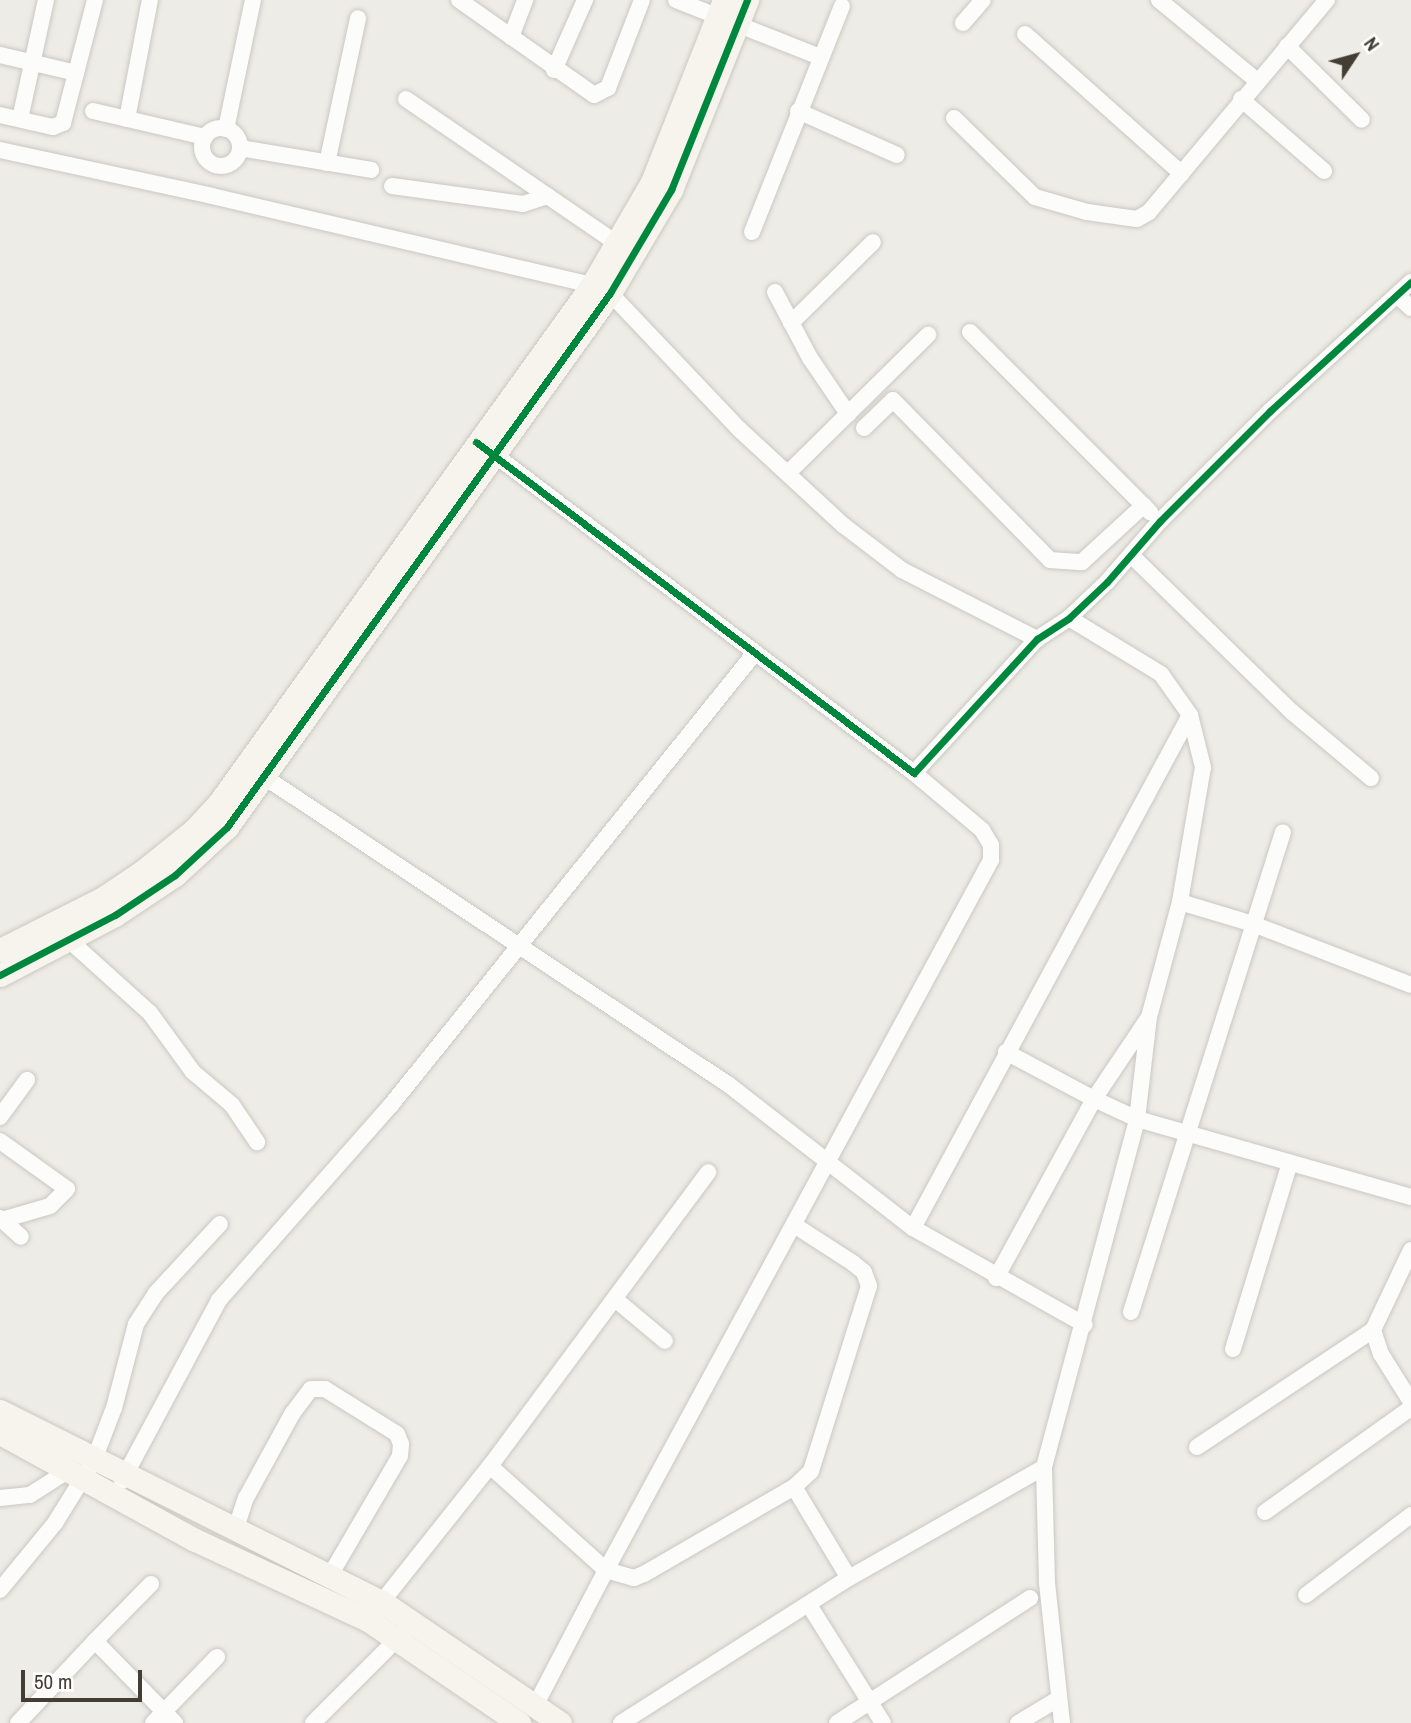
<!DOCTYPE html>
<html>
<head>
<meta charset="utf-8">
<style>
	body { margin:0 }
	#map { position:relative; width:1411px; height:1723px; overflow:hidden; background:#eeece6; font-family:"Archivo Narrow",sans-serif }
	div>[style] { position:absolute }
	.roads { filter:drop-shadow(0 0 2px #cac8c2) drop-shadow(0 0 2px #cac8c2) }
	.street>* { height:16px; margin:-8px; padding:0 8px; transform-origin:8px; border-radius:8px; background:#fcfcfb }
	.street>.ring { margin:-8px; padding:0; box-sizing:content-box; background:none; border:16px solid #fcfcfb; border-radius:50% }
	.secondary>* { height:23px; margin:-11.5px; padding:0 11.5px; transform-origin:11.5px; border-radius:11.5px; background:#f6f4ec }
	.cycleway>* { height:7px; margin:-3.5px; padding:0 3.5px; transform-origin:3.5px; border-radius:3.5px; background:#00873e }
	span { translate:-50% -50%; white-space:nowrap; text-align:center; line-height:1.15; -webkit-text-stroke:5px #fff; paint-order:stroke }
	.north { position:absolute; left:1320px; top:21px; width:70px; height:70px; -webkit-text-stroke:5px #fff; paint-order:stroke; rotate:54deg; font-size:19px; font-weight:700; line-height:28px; text-align:center; color:#433d33 }
	.north::after { content:''; display:block; margin:auto; width:24px; height:32px; background:#433d33; clip-path:polygon(50% 0,100% 100%,50% 72%,0 100%) }
	.scale { position:absolute; left:21px; top:1670px; width:121px; height:32px; box-sizing:border-box; border:4px solid #433d33; border-top:0; padding-left:9px; font-size:21px; line-height:24px; white-space:nowrap; color:#433d33; -webkit-text-stroke:5px #fff; paint-order:stroke }
</style>
</head>
<body>
<div id="map">
	<div class="roads">
		<div class="street">
			<i style="left:459px;top:0;width:165px;rotate:35.1deg"></i>
			<i style="left:594px;top:95px;width:16px;rotate:-27deg"></i>
			<i style="left:608px;top:88px;width:94px;rotate:-68.9deg"></i>
			<i style="left:676px;top:0;width:155px;rotate:21.6deg"></i>
			<i style="left:1159px;top:0;width:126px;rotate:39.5deg"></i>
			<i style="left:963px;top:23px;width:30px;rotate:-49deg"></i>
			<i style="left:1025px;top:34px;width:210px;rotate:41.7deg"></i>
			<i style="left:511px;top:37px;width:40px;rotate:-69deg"></i>
			<i style="left:1287px;top:46px;width:105px;rotate:44.6deg"></i>
			<i style="left:0;top:55px;width:78px;rotate:13.3deg"></i>
			<i style="left:554px;top:70px;width:77px;rotate:-66.1deg"></i>
			<i style="left:406px;top:99px;width:255px;rotate:34.4deg"></i>
			<i style="left:1241px;top:99px;width:110px;rotate:40.9deg"></i>
			<i style="left:93px;top:111px;width:115px;rotate:13.1deg"></i>
			<i style="left:798px;top:111px;width:108px;rotate:24deg"></i>
			<i style="left:0;top:115px;width:54px;rotate:12.8deg"></i>
			<i style="left:53px;top:127px;width:11px;rotate:-22deg"></i>
			<i style="left:63px;top:123px;width:127px;rotate:-75.4deg"></i>
			<i style="left:954px;top:118px;width:113px;rotate:44.3deg"></i>
			<i style="left:1035px;top:197px;width:54px;rotate:16.1deg"></i>
			<i style="left:1087px;top:212px;width:50px;rotate:8deg"></i>
			<i style="left:1137px;top:219px;width:14px;rotate:-30deg"></i>
			<i style="left:1149px;top:212px;width:277px;rotate:-50deg"></i>
			<i style="left:20px;top:119px;width:122px;rotate:-77.7deg"></i>
			<i style="left:127px;top:119px;width:121px;rotate:-79.1deg"></i>
			<i class="ring" style="left:202px;top:128px;width:22px;height:22px"></i>
			<i style="left:226px;top:129px;width:132px;rotate:-78.2deg"></i>
			<i style="left:240px;top:148px;width:133px;rotate:9.5deg"></i>
			<i style="left:0;top:150px;width:217px;rotate:12.2deg"></i>
			<i style="left:212px;top:196px;width:390px;rotate:13.2deg"></i>
			<i style="left:592px;top:285px;width:20px;rotate:24deg"></i>
			<i style="left:610px;top:293px;width:187px;rotate:46.5deg"></i>
			<i style="left:739px;top:429px;width:142px;rotate:42.7deg"></i>
			<i style="left:843px;top:525px;width:74px;rotate:37.3deg"></i>
			<i style="left:902px;top:570px;width:152px;rotate:27.1deg"></i>
			<i style="left:327px;top:163px;width:148px;rotate:-77.9deg"></i>
			<i style="left:392px;top:186px;width:132px;rotate:7.8deg"></i>
			<i style="left:523px;top:204px;width:26px;rotate:-18deg"></i>
			<i style="left:752px;top:232px;width:243px;rotate:-68.3deg"></i>
			<i style="left:775px;top:292px;width:75px;rotate:62.1deg"></i>
			<i style="left:810px;top:358px;width:68px;rotate:55.8deg"></i>
			<i style="left:1397px;top:295px;width:19px;rotate:43deg"></i>
			<i style="left:791px;top:323px;width:115px;rotate:-44.6deg"></i>
			<i style="left:970px;top:332px;width:255px;rotate:45deg"></i>
			<i style="left:864px;top:428px;width:40px;rotate:-44deg"></i>
			<i style="left:893px;top:400px;width:224px;rotate:45.5deg"></i>
			<i style="left:1050px;top:560px;width:32px;rotate:4deg"></i>
			<i style="left:1082px;top:562px;width:84px;rotate:-42.6deg"></i>
			<i style="left:487px;top:449px;width:536px;rotate:37.19deg"></i>
			<i style="left:914px;top:773px;width:182px;rotate:-47.5deg"></i>
			<i style="left:1037px;top:639px;width:38px;rotate:-33deg"></i>
			<i style="left:1069px;top:618px;width:52px;rotate:-43.5deg"></i>
			<i style="left:1107px;top:582px;width:81px;rotate:-49deg"></i>
			<i style="left:1160px;top:521px;width:156px;rotate:-45deg"></i>
			<i style="left:1270px;top:411px;width:191px;rotate:-42.5deg"></i>
			<i style="left:788px;top:473px;width:197px;rotate:-44.6deg"></i>
			<i style="left:1131px;top:555px;width:225px;rotate:44.3deg"></i>
			<i style="left:1292px;top:712px;width:103px;rotate:39.9deg"></i>
			<i style="left:1190px;top:715px;width:54px;rotate:76deg"></i>
			<i style="left:1203px;top:767px;width:137px;rotate:99.7deg"></i>
			<i style="left:1180px;top:902px;width:76px;rotate:16.8deg"></i>
			<i style="left:1253px;top:924px;width:169px;rotate:21.1deg"></i>
			<i style="left:263px;top:776px;width:559px;rotate:33.55deg"></i>
			<i style="left:729px;top:1085px;width:233px;rotate:37.9deg"></i>
			<i style="left:913px;top:1228px;width:197px;rotate:29.4deg"></i>
			<i style="left:70px;top:941px;width:108px;rotate:42deg"></i>
			<i style="left:150px;top:1013px;width:73px;rotate:53.9deg"></i>
			<i style="left:193px;top:1072px;width:51px;rotate:40.2deg"></i>
			<i style="left:232px;top:1105px;width:45px;rotate:56deg"></i>
			<i style="left:1149px;top:1017px;width:99px;rotate:123.9deg"></i>
			<i style="left:1094px;top:1099px;width:47px;rotate:24.9deg"></i>
			<i style="left:1137px;top:1119px;width:103px;rotate:-83.3deg"></i>
			<i style="left:1149px;top:1017px;width:119px;rotate:-74.9deg"></i>
			<i style="left:0;top:1117px;width:46px;rotate:-53.9deg"></i>
			<i style="left:0;top:1141px;width:82px;rotate:35.6deg"></i>
			<i style="left:67px;top:1189px;width:24px;rotate:135deg"></i>
			<i style="left:50px;top:1206px;width:50px;rotate:163.7deg"></i>
			<i style="left:0;top:1218px;width:28px;rotate:42deg"></i>
			<i style="left:913px;top:1228px;width:583px;rotate:-61.63deg"></i>
			<i style="left:1190px;top:715px;width:50px;rotate:-125.3deg"></i>
			<i style="left:1161px;top:674px;width:108px;rotate:-148.7deg"></i>
			<i style="left:1411px;top:1250px;width:89px;rotate:115.4deg"></i>
			<i style="left:1373px;top:1330px;width:25px;rotate:72deg"></i>
			<i style="left:1381px;top:1354px;width:57px;rotate:58deg"></i>
			<i style="left:996px;top:1278px;width:204px;rotate:-61.3deg"></i>
			<i style="left:1094px;top:1099px;width:100px;rotate:-151.9deg"></i>
			<i style="left:615px;top:1299px;width:65px;rotate:40deg"></i>
			<i style="left:1131px;top:1312px;width:503px;rotate:-72.43deg"></i>
			<i style="left:1233px;top:1349px;width:195px;rotate:-73deg"></i>
			<i style="left:1197px;top:1447px;width:211px;rotate:-33.6deg"></i>
			<i style="left:490px;top:1466px;width:156px;rotate:41.9deg"></i>
			<i style="left:606px;top:1570px;width:808px;rotate:-61.53deg"></i>
			<i style="left:991px;top:860px;width:15px;rotate:-90deg"></i>
			<i style="left:991px;top:845px;width:17px;rotate:-121deg"></i>
			<i style="left:982px;top:830px;width:89px;rotate:-140deg"></i>
			<i style="left:122px;top:1481px;width:205px;rotate:-61.8deg"></i>
			<i style="left:219px;top:1300px;width:260px;rotate:-48.6deg"></i>
			<i style="left:391px;top:1105px;width:579px;rotate:-51.17deg"></i>
			<i style="left:794px;top:1487px;width:106px;rotate:58.9deg"></i>
			<i style="left:0;top:1498px;width:30px;rotate:-6deg"></i>
			<i style="left:30px;top:1495px;width:43px;rotate:-32.6deg"></i>
			<i style="left:1265px;top:1512px;width:179px;rotate:-35.5deg"></i>
			<i style="left:235px;top:1531px;width:35px;rotate:-72deg"></i>
			<i style="left:246px;top:1498px;width:96px;rotate:-61.3deg"></i>
			<i style="left:292px;top:1414px;width:31px;rotate:-53deg"></i>
			<i style="left:311px;top:1389px;width:14px"></i>
			<i style="left:325px;top:1389px;width:85px;rotate:32deg"></i>
			<i style="left:397px;top:1434px;width:11px;rotate:68deg"></i>
			<i style="left:401px;top:1444px;width:12px;rotate:95deg"></i>
			<i style="left:400px;top:1456px;width:140px;rotate:120.4deg"></i>
			<i style="left:0;top:1590px;width:87px;rotate:-50.6deg"></i>
			<i style="left:55px;top:1523px;width:74px;rotate:-58.2deg"></i>
			<i style="left:94px;top:1460px;width:56px;rotate:-69deg"></i>
			<i style="left:114px;top:1408px;width:87px;rotate:-75.3deg"></i>
			<i style="left:136px;top:1324px;width:37px;rotate:-57deg"></i>
			<i style="left:156px;top:1293px;width:94px;rotate:-47.2deg"></i>
			<i style="left:1306px;top:1595px;width:132px;rotate:-37.3deg"></i>
			<i style="left:809px;top:1605px;width:139px;rotate:57.9deg"></i>
			<i style="left:377px;top:1608px;width:181px;rotate:-51.5deg"></i>
			<i style="left:490px;top:1466px;width:366px;rotate:-53.4deg"></i>
			<i style="left:95px;top:1641px;width:80px;rotate:-45.5deg"></i>
			<i style="left:535px;top:1706px;width:153px;rotate:-62.4deg"></i>
			<i style="left:606px;top:1570px;width:29px;rotate:16deg"></i>
			<i style="left:634px;top:1578px;width:11px;rotate:-22deg"></i>
			<i style="left:644px;top:1574px;width:173px;rotate:-30.1deg"></i>
			<i style="left:794px;top:1487px;width:23px;rotate:-43deg"></i>
			<i style="left:811px;top:1471px;width:194px;rotate:-72.6deg"></i>
			<i style="left:869px;top:1286px;width:15px;rotate:-110deg"></i>
			<i style="left:864px;top:1272px;width:14px;rotate:-141deg"></i>
			<i style="left:853px;top:1263px;width:70px;rotate:-147.2deg"></i>
			<i style="left:18px;top:1723px;width:112px;rotate:-46.8deg"></i>
			<i style="left:95px;top:1641px;width:115px;rotate:45.7deg"></i>
			<i style="left:153px;top:1723px;width:92px;rotate:-45.9deg"></i>
			<i style="left:313px;top:1723px;width:127px;rotate:-45deg"></i>
			<i style="left:621px;top:1723px;width:270px;rotate:-32.5deg"></i>
			<i style="left:849px;top:1578px;width:224px;rotate:-29.6deg"></i>
			<i style="left:837px;top:1723px;width:230px;rotate:-32.9deg"></i>
			<i style="left:1018px;top:1723px;width:47px;rotate:-31deg"></i>
			<i style="left:1062px;top:1723px;width:141px;rotate:-96.1deg"></i>
			<i style="left:1047px;top:1583px;width:116px;rotate:-91.5deg"></i>
			<i style="left:1044px;top:1467px;width:360px;rotate:-75deg"></i>
			<i style="left:1137px;top:1119px;width:285px;rotate:15.9deg"></i>
		</div>
		<div class="secondary">
			<i style="left:0;top:950px;width:115px;rotate:-26.8deg"></i>
			<i style="left:103px;top:898px;width:47px;rotate:-33.7deg"></i>
			<i style="left:142px;top:872px;width:67px;rotate:-38.9deg"></i>
			<i style="left:194px;top:830px;width:37px;rotate:-47deg"></i>
			<i style="left:219px;top:803px;width:638px;rotate:-54.24deg"></i>
			<i style="left:592px;top:285px;width:119px;rotate:-59.8deg"></i>
			<i style="left:652px;top:182px;width:196px;rotate:-68.4deg"></i>
			<i style="left:0;top:975px;width:130px;rotate:-27.6deg"></i>
			<i style="left:115px;top:915px;width:72px;rotate:-33.7deg"></i>
			<i style="left:175px;top:875px;width:71px;rotate:-42.7deg"></i>
			<i style="left:227px;top:827px;width:657px;rotate:-54.35deg"></i>
			<i style="left:610px;top:293px;width:120px;rotate:-59.4deg"></i>
			<i style="left:671px;top:190px;width:205px;rotate:-68.2deg"></i>
			<i style="left:0;top:1411px;width:427px;rotate:26.6deg"></i>
			<i style="left:382px;top:1602px;width:215px;rotate:34.2deg"></i>
			<i style="left:0;top:1433px;width:222px;rotate:28.8deg"></i>
			<i style="left:195px;top:1540px;width:191px;rotate:24.8deg"></i>
			<i style="left:368px;top:1620px;width:183px;rotate:34.3deg"></i>
		</div>
	</div>
	<div class="cycleway">
		<i style="left:476px;top:442px;width:549px;rotate:37.08deg"></i>
		<i style="left:914px;top:773px;width:182px;rotate:-47.5deg"></i>
		<i style="left:1037px;top:639px;width:38px;rotate:-33deg"></i>
		<i style="left:1069px;top:618px;width:52px;rotate:-43.5deg"></i>
		<i style="left:1107px;top:582px;width:81px;rotate:-49deg"></i>
		<i style="left:1160px;top:521px;width:156px;rotate:-45deg"></i>
		<i style="left:1270px;top:411px;width:191px;rotate:-42.5deg"></i>
		<i style="left:0;top:975px;width:130px;rotate:-27.6deg"></i>
		<i style="left:115px;top:915px;width:72px;rotate:-33.7deg"></i>
		<i style="left:175px;top:875px;width:71px;rotate:-42.7deg"></i>
		<i style="left:227px;top:827px;width:657px;rotate:-54.35deg"></i>
		<i style="left:610px;top:293px;width:120px;rotate:-59.4deg"></i>
		<i style="left:671px;top:190px;width:205px;rotate:-68.2deg"></i>
	</div>
	<div class="north">N</div>
	<div class="scale">50 m</div>
</div>
</body>
</html>
